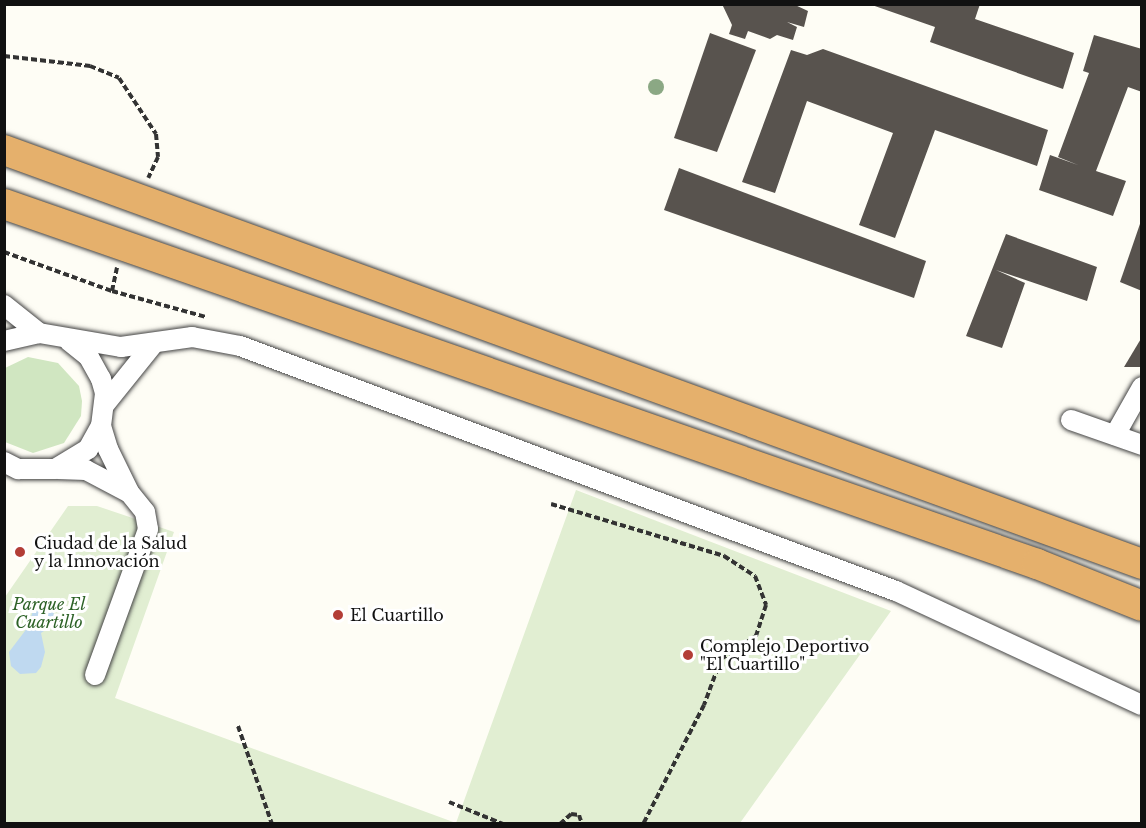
<!DOCTYPE html>
<html>
<head>
<meta charset="utf-8">
<style>
	body { margin:0 }
	#map { position:relative; width:1146px; height:828px; overflow:hidden; background:#fefdf5; font-family:"Libre Baskerville",serif }
	div>[style] { position:absolute }
	.green>* { inset:0; background:#d0e6c1 }
	.pitch>* { inset:0; background:#e1eed2 }
	.water>* { inset:0; background:#bfd9f0 }
	.building>* { inset:0; background:#58534e }
	.path>* { height:4px; margin-top:-2px; transform-origin:0; background:repeating-linear-gradient(90deg,#333 0 6px,transparent 0 9px) }
	.roads { filter:drop-shadow(0 0 2px #444) drop-shadow(0 0 2px #444) }
	.minor>* { height:20px; margin:-10px; padding:0 10px; transform-origin:10px; border-radius:10px; background:#fff }
	.highway>* { height:30px; margin:-15px; padding:0 15px; transform-origin:15px; border-radius:15px; background:#e5b06c }
	.trees>* { width:16px; height:16px; margin:-8px; border-radius:50%; background:#8ba884 }
	.dots>* { width:16px; height:16px; translate:-50% -50%; box-sizing:border-box; border:3px solid #fff; border-radius:50% }
	span { translate:-50% -50%; white-space:nowrap; text-align:center; line-height:1.15; -webkit-text-stroke:6px #fff; paint-order:stroke }
	.poi-label { font-size:16px; color:#111 }
	.left { translate:0 -50%; text-align:left }
	.park-label { font-size:16px; color:#2d6227; font-style:italic }
	.frame { position:absolute; inset:0; border:6px solid #111; pointer-events:none }
</style>
</head>
<body>
<div id="map">
	<div class="green">
		<i style="clip-path:polygon(28px 357px,58px 363px,79px 386px,82px 401px,81px 416px,64px 443px,33px 453px,5px 442px,5px 368px)"></i>
	</div>
	<div class="pitch">
		<i style="clip-path:polygon(576px 490px,891px 611px,740px 823px,5px 824px,5px 597px,68px 506px,97px 506px,174px 532px,115px 698px,456px 823px)"></i>
	</div>
	<div class="water">
		<i style="clip-path:polygon(56px 600px,63px 602px,54px 607px,53px 625px,41px 633px,45px 652px,41px 667px,36px 673px,20px 674px,11px 666px,9px 652px,28px 627px,35px 604px)"></i>
	</div>
	<div class="building">
		<i style="clip-path:polygon(722px 4px,793px 4px,808px 11px,804px 27px,787px 22px,797px 27px,793px 40px,777px 35px,770px 39px,748px 31px,745px 39px,729px 34px,732px 25px)"></i>
		<i style="clip-path:polygon(869px 4px,980px 4px,975px 19px,1074px 53px,1063px 89px,930px 42px,935px 27px)"></i>
		<i style="clip-path:polygon(710px 33px,756px 50px,717px 152px,674px 138px)"></i>
		<i style="clip-path:polygon(1094px 35px,1142px 49px,1142px 92px,1128px 87px,1096px 171px,1126px 181px,1113px 216px,1039px 190px,1050px 155px,1078px 165px,1058px 157px,1089px 73px,1083px 71px)"></i>
		<i style="clip-path:polygon(823px 49px,1048px 130px,1037px 166px,935px 130px,895px 238px,859px 225px,893px 133px,807px 101px,775px 193px,742px 182px,791px 50px,807px 55px)"></i>
		<i style="clip-path:polygon(679px 168px,926px 261px,914px 298px,664px 210px)"></i>
		<i style="clip-path:polygon(1141px 221px,1142px 222px,1142px 291px,1120px 282px)"></i>
		<i style="clip-path:polygon(1006px 234px,1097px 267px,1087px 301px,996px 270px,1025px 283px,1002px 348px,966px 336px)"></i>
		<i style="clip-path:polygon(1142px 337px,1142px 367px,1124px 367px)"></i>
	</div>
	<div class="path">
		<i style="left:4px;top:56px;width:87px;rotate:6.6deg"></i>
		<i style="left:90px;top:66px;width:31px;rotate:22deg"></i>
		<i style="left:119px;top:78px;width:67px;rotate:56.5deg"></i>
		<i style="left:156px;top:134px;width:23px;rotate:85deg"></i>
		<i style="left:158px;top:157px;width:23px;rotate:115deg"></i>
		<i style="left:4px;top:252px;width:115px;rotate:19.9deg"></i>
		<i style="left:112px;top:291px;width:98px;rotate:15.5deg"></i>
		<i style="left:112px;top:291px;width:24px;rotate:-78deg"></i>
		<i style="left:551px;top:504px;width:181px;rotate:16.7deg"></i>
		<i style="left:724px;top:556px;width:37px;rotate:33deg"></i>
		<i style="left:755px;top:576px;width:31px;rotate:69deg"></i>
		<i style="left:766px;top:605px;width:33px;rotate:108deg"></i>
		<i style="left:756px;top:636px;width:42px;rotate:146.7deg"></i>
		<i style="left:721px;top:659px;width:49px;rotate:110.3deg"></i>
		<i style="left:704px;top:705px;width:134px;rotate:117.1deg"></i>
		<i style="left:238px;top:726px;width:104px;rotate:70.9deg"></i>
		<i style="left:449px;top:802px;width:58px;rotate:22.2deg"></i>
		<i style="left:560px;top:824px;width:15px;rotate:-42deg"></i>
		<i style="left:571px;top:814px;width:8px;rotate:7deg"></i>
		<i style="left:579px;top:815px;width:9px;rotate:72deg"></i>
	</div>
	<div class="roads">
		<div class="minor">
			<i style="left:4px;top:305px;width:45px;rotate:38.7deg"></i>
			<i style="left:4px;top:341px;width:36px;rotate:-13deg"></i>
			<i style="left:39px;top:333px;width:83px;rotate:9.7deg"></i>
			<i style="left:121px;top:347px;width:72px;rotate:-8deg"></i>
			<i style="left:192px;top:337px;width:49px;rotate:10.6deg"></i>
			<i style="left:240px;top:346px;width:700px;rotate:20.48deg"></i>
			<i style="left:896px;top:591px;width:271px;rotate:24.9deg"></i>
			<i style="left:105px;top:404px;width:78px;rotate:-51.2deg"></i>
			<i style="left:1071px;top:420px;width:75px;rotate:19.4deg"></i>
			<i style="left:1115px;top:435px;width:55px;rotate:-60.6deg"></i>
			<i style="left:4px;top:462px;width:16px;rotate:27deg"></i>
			<i style="left:18px;top:469px;width:37px"></i>
			<i style="left:55px;top:469px;width:39px;rotate:-31deg"></i>
			<i style="left:88px;top:449px;width:26px;rotate:-61deg"></i>
			<i style="left:101px;top:426px;width:33px;rotate:-83deg"></i>
			<i style="left:105px;top:393px;width:15px;rotate:-106deg"></i>
			<i style="left:101px;top:379px;width:25px;rotate:-119deg"></i>
			<i style="left:89px;top:357px;width:26px;rotate:-141deg"></i>
			<i style="left:58px;top:469px;width:28px;rotate:2deg"></i>
			<i style="left:86px;top:470px;width:47px;rotate:27.6deg"></i>
			<i style="left:95px;top:675px;width:155px;rotate:-70deg"></i>
			<i style="left:148px;top:529px;width:17px;rotate:-100deg"></i>
			<i style="left:145px;top:512px;width:26px;rotate:-129deg"></i>
			<i style="left:129px;top:492px;width:48px;rotate:-116deg"></i>
			<i style="left:108px;top:449px;width:24px;rotate:-107deg"></i>
		</div>
		<div class="highway">
			<i style="left:4px;top:150px;width:1211px;rotate:19.99deg"></i>
			<i style="left:4px;top:204px;width:1094px;rotate:19.21deg"></i>
			<i style="left:1037px;top:564px;width:113px;rotate:21.8deg"></i>
		</div>
	</div>
	<div class="trees">
		<i style="left:656px;top:87px"></i>
	</div>
	<div class="dots">
		<i style="left:20px;top:552px;background:#b33e37"></i>
		<i style="left:338px;top:615px;background:#b33e37"></i>
		<i style="left:688px;top:655px;background:#b33e37"></i>
	</div>
	<div class="poi-label">
		<span class="left" style="left:34px;top:552px">Ciudad de la Salud<br>y la Innovación</span>
		<span class="left" style="left:350px;top:615px">El Cuartillo</span>
		<span class="left" style="left:700px;top:655px">Complejo Deportivo<br>"El Cuartillo"</span>
	</div>
	<div class="park-label">
		<span style="left:49px;top:613px">Parque El<br>Cuartillo</span>
	</div>
	<div class="frame"></div>
</div>
</body>
</html>
